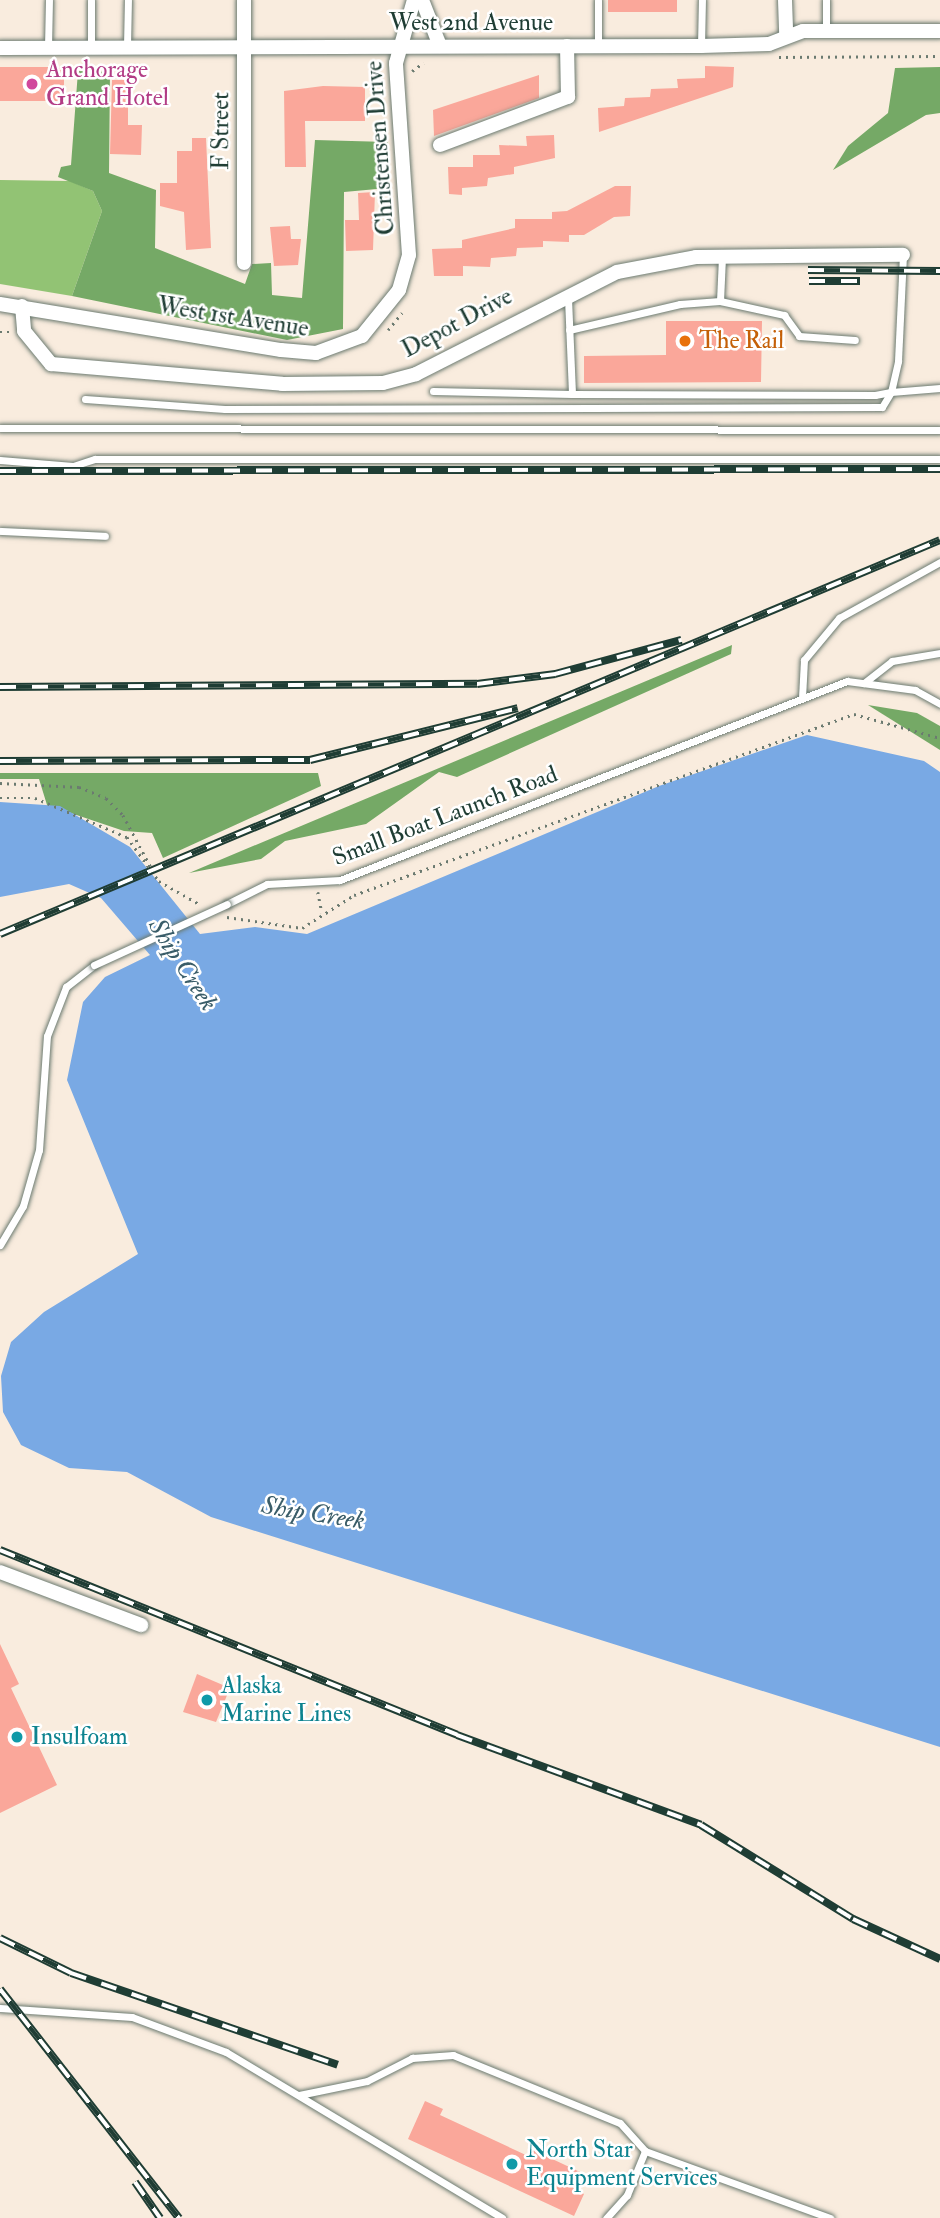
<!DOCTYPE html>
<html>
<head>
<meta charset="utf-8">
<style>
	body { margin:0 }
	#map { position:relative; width:940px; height:2218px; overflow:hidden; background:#f9ecde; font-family:"IM FELL Double Pica",serif }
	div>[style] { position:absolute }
	.green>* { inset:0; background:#92c374 }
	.forest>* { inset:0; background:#75a966 }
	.water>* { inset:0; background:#79a9e4 }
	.building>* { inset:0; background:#faa79a }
	.path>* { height:2.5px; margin-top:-1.25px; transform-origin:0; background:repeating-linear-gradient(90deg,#6b7a70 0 2px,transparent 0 7px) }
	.roads { filter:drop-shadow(0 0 2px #6b7a70) drop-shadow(0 0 2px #6b7a70) }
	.lane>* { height:7px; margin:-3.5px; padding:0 3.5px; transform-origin:3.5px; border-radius:3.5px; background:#fff }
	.street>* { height:14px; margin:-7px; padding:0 7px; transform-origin:7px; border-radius:7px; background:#fff }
	.rail>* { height:8px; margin-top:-4px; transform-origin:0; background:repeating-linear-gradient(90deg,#fff 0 16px,#1f3d34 0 32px); box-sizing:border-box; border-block:2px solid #1f3d34 }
	.bridges { filter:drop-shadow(0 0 2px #6b7a70) drop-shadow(0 0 2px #6b7a70) }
	.lane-bridge>* { height:7px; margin:-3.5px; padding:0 3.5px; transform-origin:3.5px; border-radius:3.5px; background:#fff }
	.dots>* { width:19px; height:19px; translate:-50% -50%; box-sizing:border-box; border:4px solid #fff; border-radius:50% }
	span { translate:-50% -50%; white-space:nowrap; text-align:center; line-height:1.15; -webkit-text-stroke:5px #fff; paint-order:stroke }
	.street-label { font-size:24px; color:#1f3d34 }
	.hotel-label { font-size:24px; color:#b23c85 }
	.left { translate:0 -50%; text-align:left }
	.food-label { font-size:24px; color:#c56008 }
	.culture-label { font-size:24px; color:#0d838f }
	.water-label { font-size:26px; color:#3a5d69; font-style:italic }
</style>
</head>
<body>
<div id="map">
	<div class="green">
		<i style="clip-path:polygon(0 180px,70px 181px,93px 191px,102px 211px,72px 296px,0 284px)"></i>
	</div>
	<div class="forest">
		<i style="clip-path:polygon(940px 67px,940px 113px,926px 115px,833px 170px,848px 146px,888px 113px,895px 68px)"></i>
		<i style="clip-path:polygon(78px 71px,110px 72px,109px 173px,156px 190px,155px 248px,245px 284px,252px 264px,271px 263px,272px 295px,302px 298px,315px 140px,388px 142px,388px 188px,344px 192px,343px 329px,287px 340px,72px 296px,102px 211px,93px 191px,58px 177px,61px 167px,71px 165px)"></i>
		<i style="clip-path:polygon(732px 645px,731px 654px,457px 777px,439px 772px,366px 824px,285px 841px,261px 859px,189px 873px)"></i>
		<i style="clip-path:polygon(868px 705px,917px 713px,940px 726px,940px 750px)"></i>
		<i style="clip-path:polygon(0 773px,318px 773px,321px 786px,163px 858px,152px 833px,124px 831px,47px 805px,39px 779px,0 779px)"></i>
	</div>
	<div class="water">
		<i style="clip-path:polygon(807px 735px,924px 761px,940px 772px,940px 1747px,211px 1517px,127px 1472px,69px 1468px,21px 1445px,3px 1412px,1px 1376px,11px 1342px,44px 1312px,138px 1254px,67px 1080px,83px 1002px,105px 977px,150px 955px,101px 898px,69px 884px,0 897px,0 802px,60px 806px,130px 847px,200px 934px,255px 927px,307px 934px,659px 786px)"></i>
	</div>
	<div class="building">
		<i style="clip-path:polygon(608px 0,677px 0,677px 12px,608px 12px)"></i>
		<i style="clip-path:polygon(705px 66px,734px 67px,733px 87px,599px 132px,598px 108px,624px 106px,625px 98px,650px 97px,651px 89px,678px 88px,677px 79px,705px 78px)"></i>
		<i style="clip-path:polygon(0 67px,64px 67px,64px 101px,0 101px)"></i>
		<i style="clip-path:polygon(539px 75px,539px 98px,434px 136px,433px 110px)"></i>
		<i style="clip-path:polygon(112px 80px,128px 80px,128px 125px,142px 125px,141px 155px,110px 154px)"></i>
		<i style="clip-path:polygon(323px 86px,365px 87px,365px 121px,305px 121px,306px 167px,285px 167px,284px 91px)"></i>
		<i style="clip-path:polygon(554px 135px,555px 158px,514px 167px,514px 174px,488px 178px,487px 186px,462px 188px,462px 195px,449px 194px,448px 167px,473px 167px,473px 155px,500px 155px,499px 145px,527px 146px,526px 136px)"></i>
		<i style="clip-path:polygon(192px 138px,206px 138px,211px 248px,186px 250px,184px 212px,160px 206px,160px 183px,177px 183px,177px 151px,192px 151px)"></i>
		<i style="clip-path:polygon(615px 186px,631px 186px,630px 216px,614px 217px,584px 235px,569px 235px,569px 242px,543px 241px,543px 247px,517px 248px,516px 256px,491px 258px,490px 267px,463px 266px,463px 276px,434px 276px,432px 249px,462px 248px,462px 240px,515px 228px,515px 219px,552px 219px,552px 212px,567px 211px)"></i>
		<i style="clip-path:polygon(375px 192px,373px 250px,346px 251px,345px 220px,359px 220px,358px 193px)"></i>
		<i style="clip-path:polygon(290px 226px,291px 239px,301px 239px,298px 265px,274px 266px,270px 227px)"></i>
		<i style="clip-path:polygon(666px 321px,762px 321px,761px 382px,584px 383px,584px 356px,666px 355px)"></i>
		<i style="clip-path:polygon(0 1644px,19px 1684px,11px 1688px,57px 1785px,0 1813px)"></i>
		<i style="clip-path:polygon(197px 1674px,230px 1688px,216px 1722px,183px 1712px)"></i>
		<i style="clip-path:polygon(425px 2101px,443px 2109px,440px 2115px,528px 2156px,531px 2149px,580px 2172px,573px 2188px,584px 2194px,574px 2216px,408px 2139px)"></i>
	</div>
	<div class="path">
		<i style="left:779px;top:57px;width:161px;rotate:-0.4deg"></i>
		<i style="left:412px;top:71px;width:14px;rotate:-36deg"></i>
		<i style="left:388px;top:330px;width:22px;rotate:-51deg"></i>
		<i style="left:0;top:332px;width:9px"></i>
		<i style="left:0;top:783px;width:79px;rotate:2.9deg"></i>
		<i style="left:79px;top:787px;width:29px;rotate:22deg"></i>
		<i style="left:106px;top:798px;width:24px;rotate:45deg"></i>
		<i style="left:123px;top:815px;width:64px;rotate:61.8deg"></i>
		<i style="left:0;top:798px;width:35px"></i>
		<i style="left:35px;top:798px;width:100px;rotate:23deg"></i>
		<i style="left:127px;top:837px;width:54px;rotate:54deg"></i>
		<i style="left:159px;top:881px;width:46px;rotate:29.9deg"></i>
		<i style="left:318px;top:892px;width:21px;rotate:79deg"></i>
		<i style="left:227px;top:917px;width:76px;rotate:8.3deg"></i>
		<i style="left:302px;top:928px;width:62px;rotate:-32.4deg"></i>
		<i style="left:354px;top:895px;width:532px;rotate:-19.9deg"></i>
		<i style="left:854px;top:714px;width:89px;rotate:15.6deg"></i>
	</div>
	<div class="roads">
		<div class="lane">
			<i style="left:91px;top:0;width:46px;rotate:90deg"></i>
			<i style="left:826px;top:0;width:31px;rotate:90deg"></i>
			<i style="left:127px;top:46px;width:46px;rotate:-88.8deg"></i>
			<i style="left:598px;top:46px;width:46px;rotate:-90deg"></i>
			<i style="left:701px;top:46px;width:46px;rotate:-88.8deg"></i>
			<i style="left:48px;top:47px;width:47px;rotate:-88.8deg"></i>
			<i style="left:568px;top:298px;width:96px;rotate:87.6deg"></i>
			<i style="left:572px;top:394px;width:303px;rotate:0.2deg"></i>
			<i style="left:875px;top:395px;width:16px;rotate:-11deg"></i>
			<i style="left:891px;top:392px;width:32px;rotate:-77deg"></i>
			<i style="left:898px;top:361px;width:106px;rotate:-87.3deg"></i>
			<i style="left:720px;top:301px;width:66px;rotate:12.3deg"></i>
			<i style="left:784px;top:315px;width:26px;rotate:54deg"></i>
			<i style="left:799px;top:336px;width:56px;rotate:4.1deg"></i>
			<i style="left:569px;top:330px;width:114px;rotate:-13.2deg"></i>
			<i style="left:680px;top:304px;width:40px;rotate:-4.3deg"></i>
			<i style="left:720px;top:301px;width:44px;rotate:-87.4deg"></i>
			<i style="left:433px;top:391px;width:139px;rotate:1.2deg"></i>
			<i style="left:85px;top:399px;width:140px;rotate:4.1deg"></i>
			<i style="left:225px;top:409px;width:657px;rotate:-0.17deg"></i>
			<i style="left:882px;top:407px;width:17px;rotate:-59deg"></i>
			<i style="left:891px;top:392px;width:49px;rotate:-4.7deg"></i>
			<i style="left:0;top:428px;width:940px;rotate:0.12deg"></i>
			<i style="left:0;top:460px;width:73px;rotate:4.7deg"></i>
			<i style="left:73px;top:466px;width:23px;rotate:-18deg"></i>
			<i style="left:95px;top:459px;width:845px"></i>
			<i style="left:0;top:531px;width:105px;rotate:2.7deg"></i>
			<i style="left:864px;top:683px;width:36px;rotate:-38deg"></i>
			<i style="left:892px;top:661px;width:49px;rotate:-9.5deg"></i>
			<i style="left:802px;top:698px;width:38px;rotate:-87deg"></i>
			<i style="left:804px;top:660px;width:55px;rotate:-50.2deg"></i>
			<i style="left:839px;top:618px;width:115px;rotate:-29deg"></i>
			<i style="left:227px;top:904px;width:45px;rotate:-26.6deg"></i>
			<i style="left:267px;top:884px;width:73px;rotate:-3.1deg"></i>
			<i style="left:340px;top:880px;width:545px;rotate:-21.43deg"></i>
			<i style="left:847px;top:681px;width:69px;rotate:7.5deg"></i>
			<i style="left:915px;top:690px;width:29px;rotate:29deg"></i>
			<i style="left:0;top:1245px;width:45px;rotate:-59.5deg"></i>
			<i style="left:23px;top:1206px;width:58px;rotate:-74.1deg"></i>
			<i style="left:39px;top:1150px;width:114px;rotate:-86deg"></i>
			<i style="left:47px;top:1036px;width:53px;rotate:-68.8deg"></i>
			<i style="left:66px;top:987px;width:36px;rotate:-38deg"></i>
			<i style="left:0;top:2008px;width:132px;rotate:3.9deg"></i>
			<i style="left:132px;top:2017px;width:100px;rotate:20.4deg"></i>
			<i style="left:226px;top:2052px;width:322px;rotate:31deg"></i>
			<i style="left:299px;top:2095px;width:69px;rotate:-11.6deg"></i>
			<i style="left:367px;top:2081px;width:51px;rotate:-27.1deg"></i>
			<i style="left:412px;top:2058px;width:41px;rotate:-4.2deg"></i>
			<i style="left:453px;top:2055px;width:180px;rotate:22.2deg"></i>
			<i style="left:620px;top:2123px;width:38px;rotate:48deg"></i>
			<i style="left:645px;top:2151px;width:48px;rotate:112.2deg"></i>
			<i style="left:627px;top:2195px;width:31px;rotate:132deg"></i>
			<i style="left:645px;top:2151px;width:197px;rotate:19.9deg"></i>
		</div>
		<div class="street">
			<i style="left:422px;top:0;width:49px;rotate:68.6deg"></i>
			<i style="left:785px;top:0;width:35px;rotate:88deg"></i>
			<i style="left:0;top:48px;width:701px;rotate:-0.16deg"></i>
			<i style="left:701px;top:46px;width:68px;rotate:-1.7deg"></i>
			<i style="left:769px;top:44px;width:36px;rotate:-21deg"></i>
			<i style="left:803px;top:31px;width:137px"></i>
			<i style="left:440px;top:145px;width:137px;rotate:-20.6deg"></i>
			<i style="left:568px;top:97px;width:51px;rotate:-91.1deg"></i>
			<i style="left:244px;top:263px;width:263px;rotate:-90deg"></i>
			<i style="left:0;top:304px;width:285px;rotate:9.3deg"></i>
			<i style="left:281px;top:350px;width:35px;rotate:5deg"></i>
			<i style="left:316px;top:353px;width:49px;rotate:-20.3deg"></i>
			<i style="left:362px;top:336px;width:59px;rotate:-51.2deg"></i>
			<i style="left:399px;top:290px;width:36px;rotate:-74deg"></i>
			<i style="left:409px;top:255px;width:192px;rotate:-93.9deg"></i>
			<i style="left:396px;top:63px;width:66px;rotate:-74.1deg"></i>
			<i style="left:22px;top:306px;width:25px;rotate:85deg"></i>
			<i style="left:24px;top:331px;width:43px;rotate:50.7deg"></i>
			<i style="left:51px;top:364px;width:232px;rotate:4.9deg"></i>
			<i style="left:282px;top:384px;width:101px;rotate:-0.6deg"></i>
			<i style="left:383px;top:383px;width:34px;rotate:-15deg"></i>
			<i style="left:416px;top:374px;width:225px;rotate:-26.9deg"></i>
			<i style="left:617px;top:272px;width:80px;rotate:-10.8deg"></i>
			<i style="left:696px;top:257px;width:207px;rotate:-0.6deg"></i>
			<i style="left:0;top:1572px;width:151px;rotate:20.6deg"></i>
		</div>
	</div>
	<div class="rail">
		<i style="left:808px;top:270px;width:132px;rotate:0.4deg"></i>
		<i style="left:809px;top:281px;width:51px"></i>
		<i style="left:0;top:471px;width:940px;rotate:-0.12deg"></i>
		<i style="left:0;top:687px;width:477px;rotate:-0.4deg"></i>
		<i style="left:477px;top:684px;width:79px;rotate:-7.3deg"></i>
		<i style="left:555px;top:674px;width:131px;rotate:-15.1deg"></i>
		<i style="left:0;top:761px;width:310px;rotate:-0.2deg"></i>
		<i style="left:310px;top:760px;width:214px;rotate:-14deg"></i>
		<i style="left:0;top:934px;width:1019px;rotate:-22.74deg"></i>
		<i style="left:0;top:1550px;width:493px;rotate:22deg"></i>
		<i style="left:457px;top:1735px;width:260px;rotate:20.2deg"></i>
		<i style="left:701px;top:1825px;width:179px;rotate:31.7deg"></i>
		<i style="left:853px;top:1919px;width:96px;rotate:24.7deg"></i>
		<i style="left:0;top:1938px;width:79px;rotate:26.2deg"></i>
		<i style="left:71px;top:1973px;width:282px;rotate:19deg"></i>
		<i style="left:0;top:1989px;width:291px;rotate:52deg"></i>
		<i style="left:135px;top:2182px;width:44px;rotate:55.2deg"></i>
	</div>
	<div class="bridges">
		<div class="lane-bridge">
			<i style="left:94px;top:965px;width:146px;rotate:-24.6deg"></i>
		</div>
	</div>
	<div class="dots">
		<i style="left:32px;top:84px;background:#d1479c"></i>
		<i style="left:685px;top:341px;background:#e8710a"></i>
		<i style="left:207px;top:1700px;background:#0f9aa8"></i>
		<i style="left:17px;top:1737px;background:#0f9aa8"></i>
		<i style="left:512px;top:2164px;background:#0f9aa8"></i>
	</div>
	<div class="street-label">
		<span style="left:471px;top:23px">West 2nd Avenue</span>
		<span style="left:221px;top:131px;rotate:-90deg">F Street</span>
		<span style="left:380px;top:148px;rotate:-94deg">Christensen Drive</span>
		<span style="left:233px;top:317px;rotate:9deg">West 1st Avenue</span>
		<span style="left:457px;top:323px;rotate:-28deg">Depot Drive</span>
		<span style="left:445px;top:816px;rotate:-21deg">Small Boat Launch Road</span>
	</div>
	<div class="hotel-label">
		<span class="left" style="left:46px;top:84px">Anchorage<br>Grand Hotel</span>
	</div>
	<div class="food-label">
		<span class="left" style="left:699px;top:341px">The Rail</span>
	</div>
	<div class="culture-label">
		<span class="left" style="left:221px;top:1700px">Alaska<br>Marine Lines</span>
		<span class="left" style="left:31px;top:1737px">Insulfoam</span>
		<span class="left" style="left:526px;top:2164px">North Star<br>Equipment Services</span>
	</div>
	<div class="water-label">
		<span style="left:182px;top:965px;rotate:57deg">Ship Creek</span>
		<span style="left:313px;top:1514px;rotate:9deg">Ship Creek</span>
	</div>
</div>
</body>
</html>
